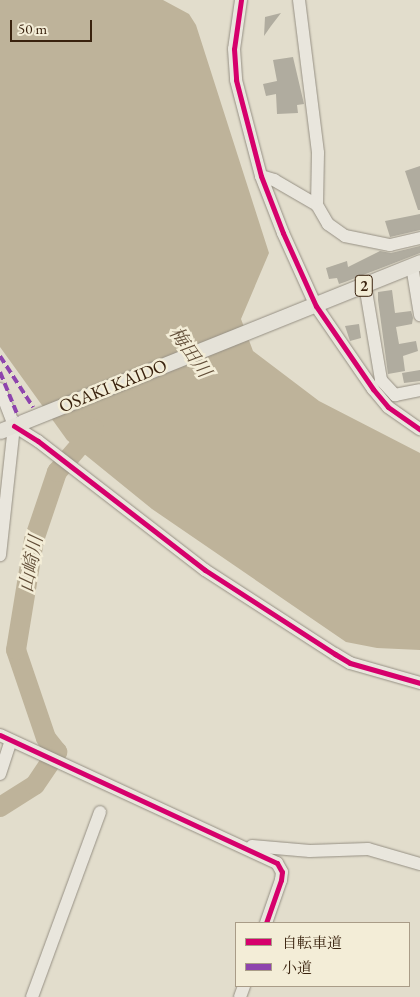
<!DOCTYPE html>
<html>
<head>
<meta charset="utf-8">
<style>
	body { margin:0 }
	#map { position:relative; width:420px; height:997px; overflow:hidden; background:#e2ddcc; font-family:"EB Garamond","Noto Serif JP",serif }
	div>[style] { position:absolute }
	.water>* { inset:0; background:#beb39a }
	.river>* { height:20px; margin:-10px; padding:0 10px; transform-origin:10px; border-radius:10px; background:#beb39a }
	.building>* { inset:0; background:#b0ac9f }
	.roads { filter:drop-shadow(0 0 1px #969084) drop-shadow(0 0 1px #969084) }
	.minor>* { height:12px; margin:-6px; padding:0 6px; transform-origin:6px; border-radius:6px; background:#e9e6dd }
	.major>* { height:15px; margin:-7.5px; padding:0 7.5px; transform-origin:7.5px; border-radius:7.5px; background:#e5e2d8 }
	.quiet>* { height:4px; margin-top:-2px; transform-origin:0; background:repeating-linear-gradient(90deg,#8e44ad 0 8px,transparent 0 12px) }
	.cycleway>* { height:5px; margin:-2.5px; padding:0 2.5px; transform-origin:2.5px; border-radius:2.5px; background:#d6006c }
	span { translate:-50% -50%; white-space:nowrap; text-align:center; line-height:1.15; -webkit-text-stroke:5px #f3edd7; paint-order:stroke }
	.shield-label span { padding:1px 4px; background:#f3edd7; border:1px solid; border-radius:4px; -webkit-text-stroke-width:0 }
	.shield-label { font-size:16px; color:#39220e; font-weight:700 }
	.street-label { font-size:18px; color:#39220e }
	.water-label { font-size:19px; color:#624e38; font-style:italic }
	.legend { position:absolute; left:235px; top:922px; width:175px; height:65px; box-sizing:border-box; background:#f3edd7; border:1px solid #a99c87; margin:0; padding:6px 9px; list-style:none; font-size:15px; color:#39220e }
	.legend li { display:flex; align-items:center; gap:10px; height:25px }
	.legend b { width:25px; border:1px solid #a99c87 }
	.scale { position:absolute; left:10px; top:20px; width:82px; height:22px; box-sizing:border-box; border:2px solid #39220e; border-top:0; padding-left:6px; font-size:15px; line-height:18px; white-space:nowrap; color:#39220e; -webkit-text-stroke:4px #f3edd7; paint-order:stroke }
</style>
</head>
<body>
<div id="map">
	<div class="water">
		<i style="clip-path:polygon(0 0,163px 0,189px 14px,196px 25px,269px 253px,241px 319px,253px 351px,319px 401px,420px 453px,420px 650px,377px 648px,346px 642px,152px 509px,67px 440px,0 347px)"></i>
	</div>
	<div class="river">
		<i style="left:0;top:807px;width:41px;rotate:-32.2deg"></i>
		<i style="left:35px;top:785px;width:40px;rotate:-56deg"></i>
		<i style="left:57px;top:752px;width:18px;rotate:-128deg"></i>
		<i style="left:46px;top:738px;width:93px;rotate:-108.8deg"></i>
		<i style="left:16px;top:650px;width:111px;rotate:-80.7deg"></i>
		<i style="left:34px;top:540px;width:72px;rotate:-71.3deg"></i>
		<i style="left:57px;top:472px;width:57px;rotate:-49.3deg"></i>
	</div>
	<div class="building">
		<i style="clip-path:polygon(281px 13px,271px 26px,264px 36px,265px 17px)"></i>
		<i style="clip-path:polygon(293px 57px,304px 104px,297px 105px,298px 113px,277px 114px,276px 94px,266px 96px,263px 84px,277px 81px,273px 60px)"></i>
		<i style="clip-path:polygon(420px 166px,420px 210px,418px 210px,405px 171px)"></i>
		<i style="clip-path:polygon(420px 214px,420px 230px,390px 237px,385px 221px)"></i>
		<i style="clip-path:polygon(420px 246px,420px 253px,345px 282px,339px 284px,337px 278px,329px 279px,326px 268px,347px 261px,348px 267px,380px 251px,391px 253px)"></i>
		<i style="clip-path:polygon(392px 290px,395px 313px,411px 311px,413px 318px,412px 324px,396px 327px,399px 344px,416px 341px,418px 351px,403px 356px,405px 371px,388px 374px,378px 300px,378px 292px)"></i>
		<i style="clip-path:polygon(359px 324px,361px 338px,350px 341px,345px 326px)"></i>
		<i style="clip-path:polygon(420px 370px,420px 381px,404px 383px,402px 373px)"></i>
	</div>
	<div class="roads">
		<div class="minor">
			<i style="left:241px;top:0;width:49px;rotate:98.1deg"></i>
			<i style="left:234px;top:49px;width:31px;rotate:86deg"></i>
			<i style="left:236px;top:80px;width:99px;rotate:75.4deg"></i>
			<i style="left:261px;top:176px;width:61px;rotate:68.9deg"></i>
			<i style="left:283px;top:233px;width:80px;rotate:65.7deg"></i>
			<i style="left:316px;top:306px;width:101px;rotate:55.5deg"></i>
			<i style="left:373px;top:389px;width:23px;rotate:50deg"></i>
			<i style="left:388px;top:407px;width:39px;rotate:35deg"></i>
			<i style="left:299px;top:0;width:154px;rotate:82.9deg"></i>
			<i style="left:318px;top:153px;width:52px;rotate:91.1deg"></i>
			<i style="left:261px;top:176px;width:14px;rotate:17deg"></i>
			<i style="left:274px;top:180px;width:50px;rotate:30.2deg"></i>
			<i style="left:317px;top:205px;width:22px;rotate:60deg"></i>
			<i style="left:328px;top:224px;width:21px;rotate:35deg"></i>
			<i style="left:345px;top:236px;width:46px;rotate:11.3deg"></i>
			<i style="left:390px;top:245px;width:31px;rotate:-13deg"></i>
			<i style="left:412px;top:266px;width:50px;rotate:80.7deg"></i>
			<i style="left:365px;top:285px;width:96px;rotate:80.4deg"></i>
			<i style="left:381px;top:380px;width:21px;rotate:47deg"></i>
			<i style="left:395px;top:395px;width:25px;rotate:-11deg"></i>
			<i style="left:0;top:389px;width:40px;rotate:69deg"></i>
			<i style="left:14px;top:426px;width:130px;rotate:96.2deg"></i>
			<i style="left:14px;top:426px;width:28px;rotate:32deg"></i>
			<i style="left:38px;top:441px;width:211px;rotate:37.7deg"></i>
			<i style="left:205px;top:570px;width:155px;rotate:32.9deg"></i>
			<i style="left:335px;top:654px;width:17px;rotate:31deg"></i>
			<i style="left:350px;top:663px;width:73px;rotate:15.9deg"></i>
			<i style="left:0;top:735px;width:305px;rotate:24.8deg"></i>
			<i style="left:277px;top:863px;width:10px;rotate:61deg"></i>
			<i style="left:282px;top:872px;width:8px;rotate:97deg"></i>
			<i style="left:281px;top:880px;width:46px;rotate:109.2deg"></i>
			<i style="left:0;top:774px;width:35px;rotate:-72deg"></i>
			<i style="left:252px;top:846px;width:58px;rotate:4.9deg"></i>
			<i style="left:310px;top:851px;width:58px;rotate:-2deg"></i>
			<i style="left:368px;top:849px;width:54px;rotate:16.1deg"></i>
			<i style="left:32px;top:997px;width:197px;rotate:-69.8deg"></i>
			<i style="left:240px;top:997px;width:12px;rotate:-70deg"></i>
		</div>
		<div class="major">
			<i style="left:0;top:431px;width:453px;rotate:-21.9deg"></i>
		</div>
	</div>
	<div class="quiet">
		<i style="left:0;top:356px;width:61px;rotate:57.1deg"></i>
		<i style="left:0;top:372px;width:48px;rotate:67.8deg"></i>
	</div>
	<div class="cycleway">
		<i style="left:241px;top:0;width:49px;rotate:98.1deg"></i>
		<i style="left:234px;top:49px;width:31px;rotate:86deg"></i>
		<i style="left:236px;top:80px;width:99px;rotate:75.4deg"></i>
		<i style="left:261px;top:176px;width:61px;rotate:68.9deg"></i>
		<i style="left:283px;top:233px;width:80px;rotate:65.7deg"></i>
		<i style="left:316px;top:306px;width:101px;rotate:55.5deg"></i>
		<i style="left:373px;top:389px;width:23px;rotate:50deg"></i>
		<i style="left:388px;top:407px;width:39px;rotate:35deg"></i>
		<i style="left:14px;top:426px;width:28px;rotate:32deg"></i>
		<i style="left:38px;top:441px;width:211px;rotate:37.7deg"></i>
		<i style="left:205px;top:570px;width:155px;rotate:32.9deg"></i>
		<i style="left:335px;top:654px;width:17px;rotate:31deg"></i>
		<i style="left:350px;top:663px;width:73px;rotate:15.9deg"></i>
		<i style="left:0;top:735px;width:305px;rotate:24.8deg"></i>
		<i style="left:277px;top:863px;width:10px;rotate:61deg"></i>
		<i style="left:282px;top:872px;width:8px;rotate:97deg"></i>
		<i style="left:281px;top:880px;width:46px;rotate:109.2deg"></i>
	</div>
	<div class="shield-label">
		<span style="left:364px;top:286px">2</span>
	</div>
	<div class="street-label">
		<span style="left:113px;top:386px;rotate:-22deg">OSAKI KAIDO</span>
	</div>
	<div class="water-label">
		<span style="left:190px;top:352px;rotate:55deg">梅田川</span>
		<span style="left:31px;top:564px;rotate:-79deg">山崎川</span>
	</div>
	<ul class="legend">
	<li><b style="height:6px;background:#d6006c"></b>自転車道</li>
	<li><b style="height:6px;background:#8e44ad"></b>小道</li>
	</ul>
	<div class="scale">50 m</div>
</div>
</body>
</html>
